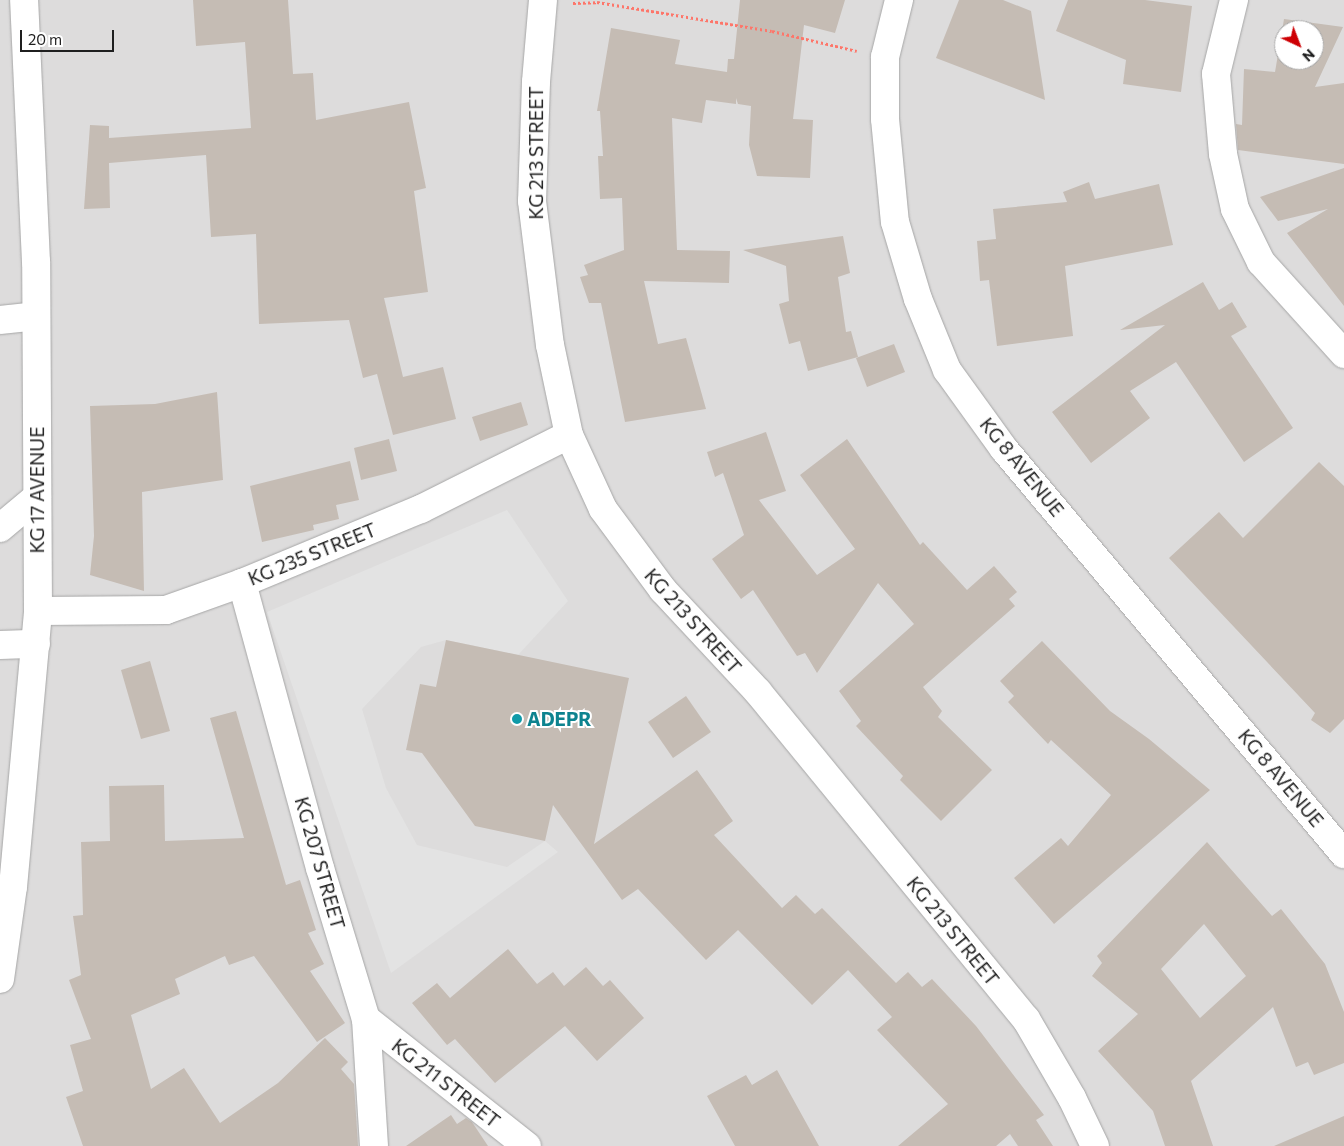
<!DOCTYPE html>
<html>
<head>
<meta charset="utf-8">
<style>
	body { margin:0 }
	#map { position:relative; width:1344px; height:1146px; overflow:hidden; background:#f0ece5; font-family:Commissioner,sans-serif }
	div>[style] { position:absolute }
	.residential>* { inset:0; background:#dddcdc }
	.parking>* { inset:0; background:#e3e3e3 }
	.building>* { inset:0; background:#c5bcb4 }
	.path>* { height:3px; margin-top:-1.5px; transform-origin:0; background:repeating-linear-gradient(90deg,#fd766a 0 2.5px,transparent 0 5px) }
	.roads { filter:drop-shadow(0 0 1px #a6a6a6) drop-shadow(0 0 1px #a6a6a6) }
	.minor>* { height:28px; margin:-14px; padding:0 14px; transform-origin:14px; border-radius:14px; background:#fff }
	.dots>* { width:14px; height:14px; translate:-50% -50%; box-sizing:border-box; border:2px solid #fff; border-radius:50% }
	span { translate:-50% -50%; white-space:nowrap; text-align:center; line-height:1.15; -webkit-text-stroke:4px #fff; paint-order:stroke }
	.street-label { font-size:19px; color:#1f1f1f }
	.culture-label { font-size:19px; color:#0d838f; font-weight:700 }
	.left { translate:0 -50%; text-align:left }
	.north { position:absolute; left:1274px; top:20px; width:50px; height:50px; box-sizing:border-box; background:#fff; border:1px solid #a5a5a5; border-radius:50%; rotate:137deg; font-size:14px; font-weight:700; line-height:20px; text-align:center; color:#1f1f1f }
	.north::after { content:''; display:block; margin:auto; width:18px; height:22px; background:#ce0004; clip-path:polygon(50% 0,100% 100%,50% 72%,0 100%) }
	.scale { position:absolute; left:20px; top:30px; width:94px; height:22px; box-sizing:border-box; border:2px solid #1f1f1f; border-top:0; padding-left:6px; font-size:15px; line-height:18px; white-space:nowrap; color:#1f1f1f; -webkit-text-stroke:4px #fff; paint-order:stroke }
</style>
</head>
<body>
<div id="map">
	<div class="residential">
		<i style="clip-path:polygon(evenodd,0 0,1344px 0,1344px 1146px,0 1146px,0 0,1284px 30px,1314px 30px,1314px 60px,1284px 60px,1284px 30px)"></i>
	</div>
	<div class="parking">
		<i style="clip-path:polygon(507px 510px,568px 601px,518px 655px,446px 640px,421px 647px,362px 709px,386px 788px,417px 845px,507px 867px,545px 841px,558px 852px,391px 973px,267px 612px)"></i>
	</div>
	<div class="building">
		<i style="clip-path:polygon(193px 0,288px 0,293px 74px,313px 73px,316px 120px,409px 102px,426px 188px,414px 191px,428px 292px,384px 298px,403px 377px,443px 367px,456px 419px,393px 435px,377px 374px,363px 378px,349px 320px,259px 324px,256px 234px,211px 237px,206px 155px,109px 163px,110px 208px,84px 209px,90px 125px,109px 126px,109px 138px,251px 128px,245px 42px,196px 46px)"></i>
		<i style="clip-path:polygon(740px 0,845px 0,835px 33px,804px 25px,793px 119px,813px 120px,810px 178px,757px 176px,749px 145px,751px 106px,738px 104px,736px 98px,736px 104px,706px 100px,702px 123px,672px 118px,677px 250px,730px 251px,729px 283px,644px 281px,658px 344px,686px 338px,706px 409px,625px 422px,601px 303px,589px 303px,580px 277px,588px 275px,584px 265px,624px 250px,622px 198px,600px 199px,598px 156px,603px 156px,600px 111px,597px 111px,611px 28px,680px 40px,675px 64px,727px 72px,728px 59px,734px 59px)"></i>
		<i style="clip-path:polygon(959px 0,1003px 0,1031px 11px,1045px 100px,936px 58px)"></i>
		<i style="clip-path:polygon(1068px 0,1145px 0,1192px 6px,1181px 92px,1123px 84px,1126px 60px,1056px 31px)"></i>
		<i style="clip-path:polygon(evenodd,1284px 19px,1343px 27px,1315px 87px,1344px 83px,1344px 164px,1238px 150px,1236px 124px,1242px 125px,1244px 69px,1275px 72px,1284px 19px,1284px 30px,1314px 30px,1314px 60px,1284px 60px,1284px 30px)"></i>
		<i style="clip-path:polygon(1344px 168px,1344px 306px,1287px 233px,1328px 209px,1278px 221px,1260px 197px)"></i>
		<i style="clip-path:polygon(1089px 182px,1095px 199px,1159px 184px,1173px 245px,1065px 266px,1073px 336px,997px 346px,989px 280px,980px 281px,977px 241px,996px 239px,993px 209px,1067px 202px,1063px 192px)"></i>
		<i style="clip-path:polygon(843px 236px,850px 273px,838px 277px,846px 332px,851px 331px,858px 357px,808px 371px,800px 341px,789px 344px,779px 304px,789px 301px,786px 266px,743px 250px)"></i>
		<i style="clip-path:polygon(1203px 282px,1219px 310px,1232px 302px,1247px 327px,1231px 336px,1293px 428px,1244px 462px,1176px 362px,1130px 391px,1150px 418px,1091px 463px,1052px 412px,1165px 325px,1120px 330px)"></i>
		<i style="clip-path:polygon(894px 344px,905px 372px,867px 387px,856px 358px)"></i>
		<i style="clip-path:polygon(217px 392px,223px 480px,142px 492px,144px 591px,90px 575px,94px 536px,90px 406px,155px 404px)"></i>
		<i style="clip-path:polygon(521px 402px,528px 425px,480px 441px,472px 417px)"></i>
		<i style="clip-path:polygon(766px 432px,786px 491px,759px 500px,817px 575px,855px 549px,800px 475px,847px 439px,920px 545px,923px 542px,967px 590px,994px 566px,1017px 592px,1009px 599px,1015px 606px,923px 687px,942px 711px,938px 717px,992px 770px,941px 821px,900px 780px,903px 776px,856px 726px,861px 721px,839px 691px,914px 624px,878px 583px,817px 673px,805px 653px,797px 656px,753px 590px,741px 599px,712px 559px,744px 535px,723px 473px,715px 477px,707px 452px)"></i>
		<i style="clip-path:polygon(389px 439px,397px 471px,361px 480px,354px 448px)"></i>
		<i style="clip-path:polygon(350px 461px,359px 500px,336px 505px,339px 519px,313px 525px,314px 530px,262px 542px,250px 486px)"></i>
		<i style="clip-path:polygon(1319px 462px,1344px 486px,1344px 719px,1330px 733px,1311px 720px,1315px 713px,1169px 558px,1219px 512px,1243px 538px)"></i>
		<i style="clip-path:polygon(446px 640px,629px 678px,594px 844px,697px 770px,733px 821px,714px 835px,782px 908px,796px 895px,815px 914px,822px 908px,896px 983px,908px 972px,922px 987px,932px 979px,976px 1026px,1044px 1115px,1036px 1120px,1053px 1146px,1018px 1146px,1010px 1134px,996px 1146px,898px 1146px,948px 1104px,877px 1030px,892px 1017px,848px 970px,812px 1005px,738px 930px,706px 960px,638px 889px,622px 900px,553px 805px,545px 841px,475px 826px,422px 753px,406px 750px,420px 684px,436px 687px)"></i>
		<i style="clip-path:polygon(1042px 641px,1110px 711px,1149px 739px,1210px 790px,1054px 924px,1014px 878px,1061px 838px,1068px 846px,1111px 795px,1051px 740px,1048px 744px,1008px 702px,1014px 696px,1000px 681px)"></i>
		<i style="clip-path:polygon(150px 661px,170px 731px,141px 739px,121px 670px)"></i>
		<i style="clip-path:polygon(686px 696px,711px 732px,673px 758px,648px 722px)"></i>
		<i style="clip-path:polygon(236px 711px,286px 885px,300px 880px,316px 930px,308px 933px,324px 964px,310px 971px,345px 1023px,317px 1042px,254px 956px,229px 965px,225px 956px,175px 979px,180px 994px,131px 1015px,151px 1089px,184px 1068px,220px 1123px,278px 1083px,325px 1038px,348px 1062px,341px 1069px,354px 1084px,358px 1146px,83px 1146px,66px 1097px,83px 1091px,70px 1045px,91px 1039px,69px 980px,81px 975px,73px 916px,83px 915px,81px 842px,110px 841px,109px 786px,164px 785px,165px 841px,244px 838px,210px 718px)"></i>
		<i style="clip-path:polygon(evenodd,1207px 842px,1272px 916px,1281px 909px,1325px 964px,1344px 1012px,1344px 1063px,1314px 1075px,1308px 1062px,1296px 1067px,1273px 1007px,1191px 1081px,1213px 1146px,1165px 1146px,1153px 1111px,1098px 1051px,1138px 1014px,1092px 976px,1102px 963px,1097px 956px,1207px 842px,1204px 924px,1246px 976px,1200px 1018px,1161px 969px,1204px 924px)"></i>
		<i style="clip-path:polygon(508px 949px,537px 984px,553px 972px,564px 986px,586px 967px,603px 986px,610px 980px,644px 1018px,597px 1061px,565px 1026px,495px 1083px,455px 1039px,447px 1045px,412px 1003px,437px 983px,450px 998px)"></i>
		<i style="clip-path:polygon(777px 1070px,819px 1146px,735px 1146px,707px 1096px,746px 1075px,752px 1085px)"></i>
		<i style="clip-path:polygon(451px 1115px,457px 1124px,466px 1118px,472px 1122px,488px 1146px,406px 1146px)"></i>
		<i style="clip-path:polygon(1344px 1116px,1344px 1146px,1274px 1146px)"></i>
	</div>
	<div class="path">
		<i style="left:573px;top:3px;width:24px;rotate:-2deg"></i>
		<i style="left:597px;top:2px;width:177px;rotate:9.4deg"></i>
		<i style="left:772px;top:31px;width:87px;rotate:13.2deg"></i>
	</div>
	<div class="roads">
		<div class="minor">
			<i style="left:543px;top:0;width:82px;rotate:94.9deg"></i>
			<i style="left:536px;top:82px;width:119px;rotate:91.9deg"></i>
			<i style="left:532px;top:201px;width:145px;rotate:82.9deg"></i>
			<i style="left:550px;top:345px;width:92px;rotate:78.1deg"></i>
			<i style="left:569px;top:435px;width:81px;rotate:65.3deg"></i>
			<i style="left:603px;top:509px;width:101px;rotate:53.5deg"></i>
			<i style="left:663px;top:590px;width:139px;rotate:47deg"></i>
			<i style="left:758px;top:692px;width:423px;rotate:50.7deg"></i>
			<i style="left:1026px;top:1019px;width:91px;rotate:59.8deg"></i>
			<i style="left:1072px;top:1098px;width:53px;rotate:64.4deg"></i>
			<i style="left:899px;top:0;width:59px;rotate:103.8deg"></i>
			<i style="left:885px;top:57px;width:62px;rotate:90deg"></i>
			<i style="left:885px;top:119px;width:103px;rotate:84.5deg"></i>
			<i style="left:895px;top:222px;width:80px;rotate:73.4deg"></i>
			<i style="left:918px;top:299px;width:77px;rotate:67.8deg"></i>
			<i style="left:947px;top:370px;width:97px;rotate:54.2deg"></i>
			<i style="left:1004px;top:449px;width:529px;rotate:49.99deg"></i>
			<i style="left:1234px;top:0;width:76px;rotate:103.7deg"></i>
			<i style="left:1216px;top:74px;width:80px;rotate:85deg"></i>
			<i style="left:1223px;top:154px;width:56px;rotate:77.7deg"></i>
			<i style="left:1235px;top:209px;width:59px;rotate:63.9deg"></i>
			<i style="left:1261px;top:262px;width:124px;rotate:47.9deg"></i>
			<i style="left:0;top:320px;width:36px;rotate:-6deg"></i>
			<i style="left:0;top:528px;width:48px;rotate:-40deg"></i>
			<i style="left:242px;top:583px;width:295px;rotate:74.7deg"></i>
			<i style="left:320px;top:868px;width:158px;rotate:73.1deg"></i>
			<i style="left:366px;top:1019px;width:127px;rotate:86.4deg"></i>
			<i style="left:38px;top:611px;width:128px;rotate:-0.4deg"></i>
			<i style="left:166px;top:610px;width:81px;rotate:-19.6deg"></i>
			<i style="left:242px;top:583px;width:194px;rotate:-22.5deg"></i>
			<i style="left:421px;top:509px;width:165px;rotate:-26.6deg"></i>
			<i style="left:0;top:645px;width:36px;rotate:-2deg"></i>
			<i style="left:0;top:979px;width:93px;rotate:-82deg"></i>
			<i style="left:13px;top:887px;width:277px;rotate:-84.8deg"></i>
			<i style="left:38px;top:611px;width:349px;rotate:-90.3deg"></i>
			<i style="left:36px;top:262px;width:262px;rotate:-92.6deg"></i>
			<i style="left:366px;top:1019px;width:205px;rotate:38.3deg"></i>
		</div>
	</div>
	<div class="dots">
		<i style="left:517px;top:719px;background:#0f9aa8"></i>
	</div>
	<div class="street-label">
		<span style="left:536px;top:153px;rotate:-90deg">KG 213 STREET</span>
		<span style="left:1022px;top:467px;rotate:51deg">KG 8 AVENUE</span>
		<span style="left:37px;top:490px;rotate:-90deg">KG 17 AVENUE</span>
		<span style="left:312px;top:554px;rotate:-22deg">KG 235 STREET</span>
		<span style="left:693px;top:621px;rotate:48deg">KG 213 STREET</span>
		<span style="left:1281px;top:778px;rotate:50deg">KG 8 AVENUE</span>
		<span style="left:320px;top:863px;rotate:74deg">KG 207 STREET</span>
		<span style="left:953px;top:931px;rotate:51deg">KG 213 STREET</span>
		<span style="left:446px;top:1083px;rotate:38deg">KG 211 STREET</span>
	</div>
	<div class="culture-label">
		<span class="left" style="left:527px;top:719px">ADEPR</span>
	</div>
	<div class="north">N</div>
	<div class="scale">20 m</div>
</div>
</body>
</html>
